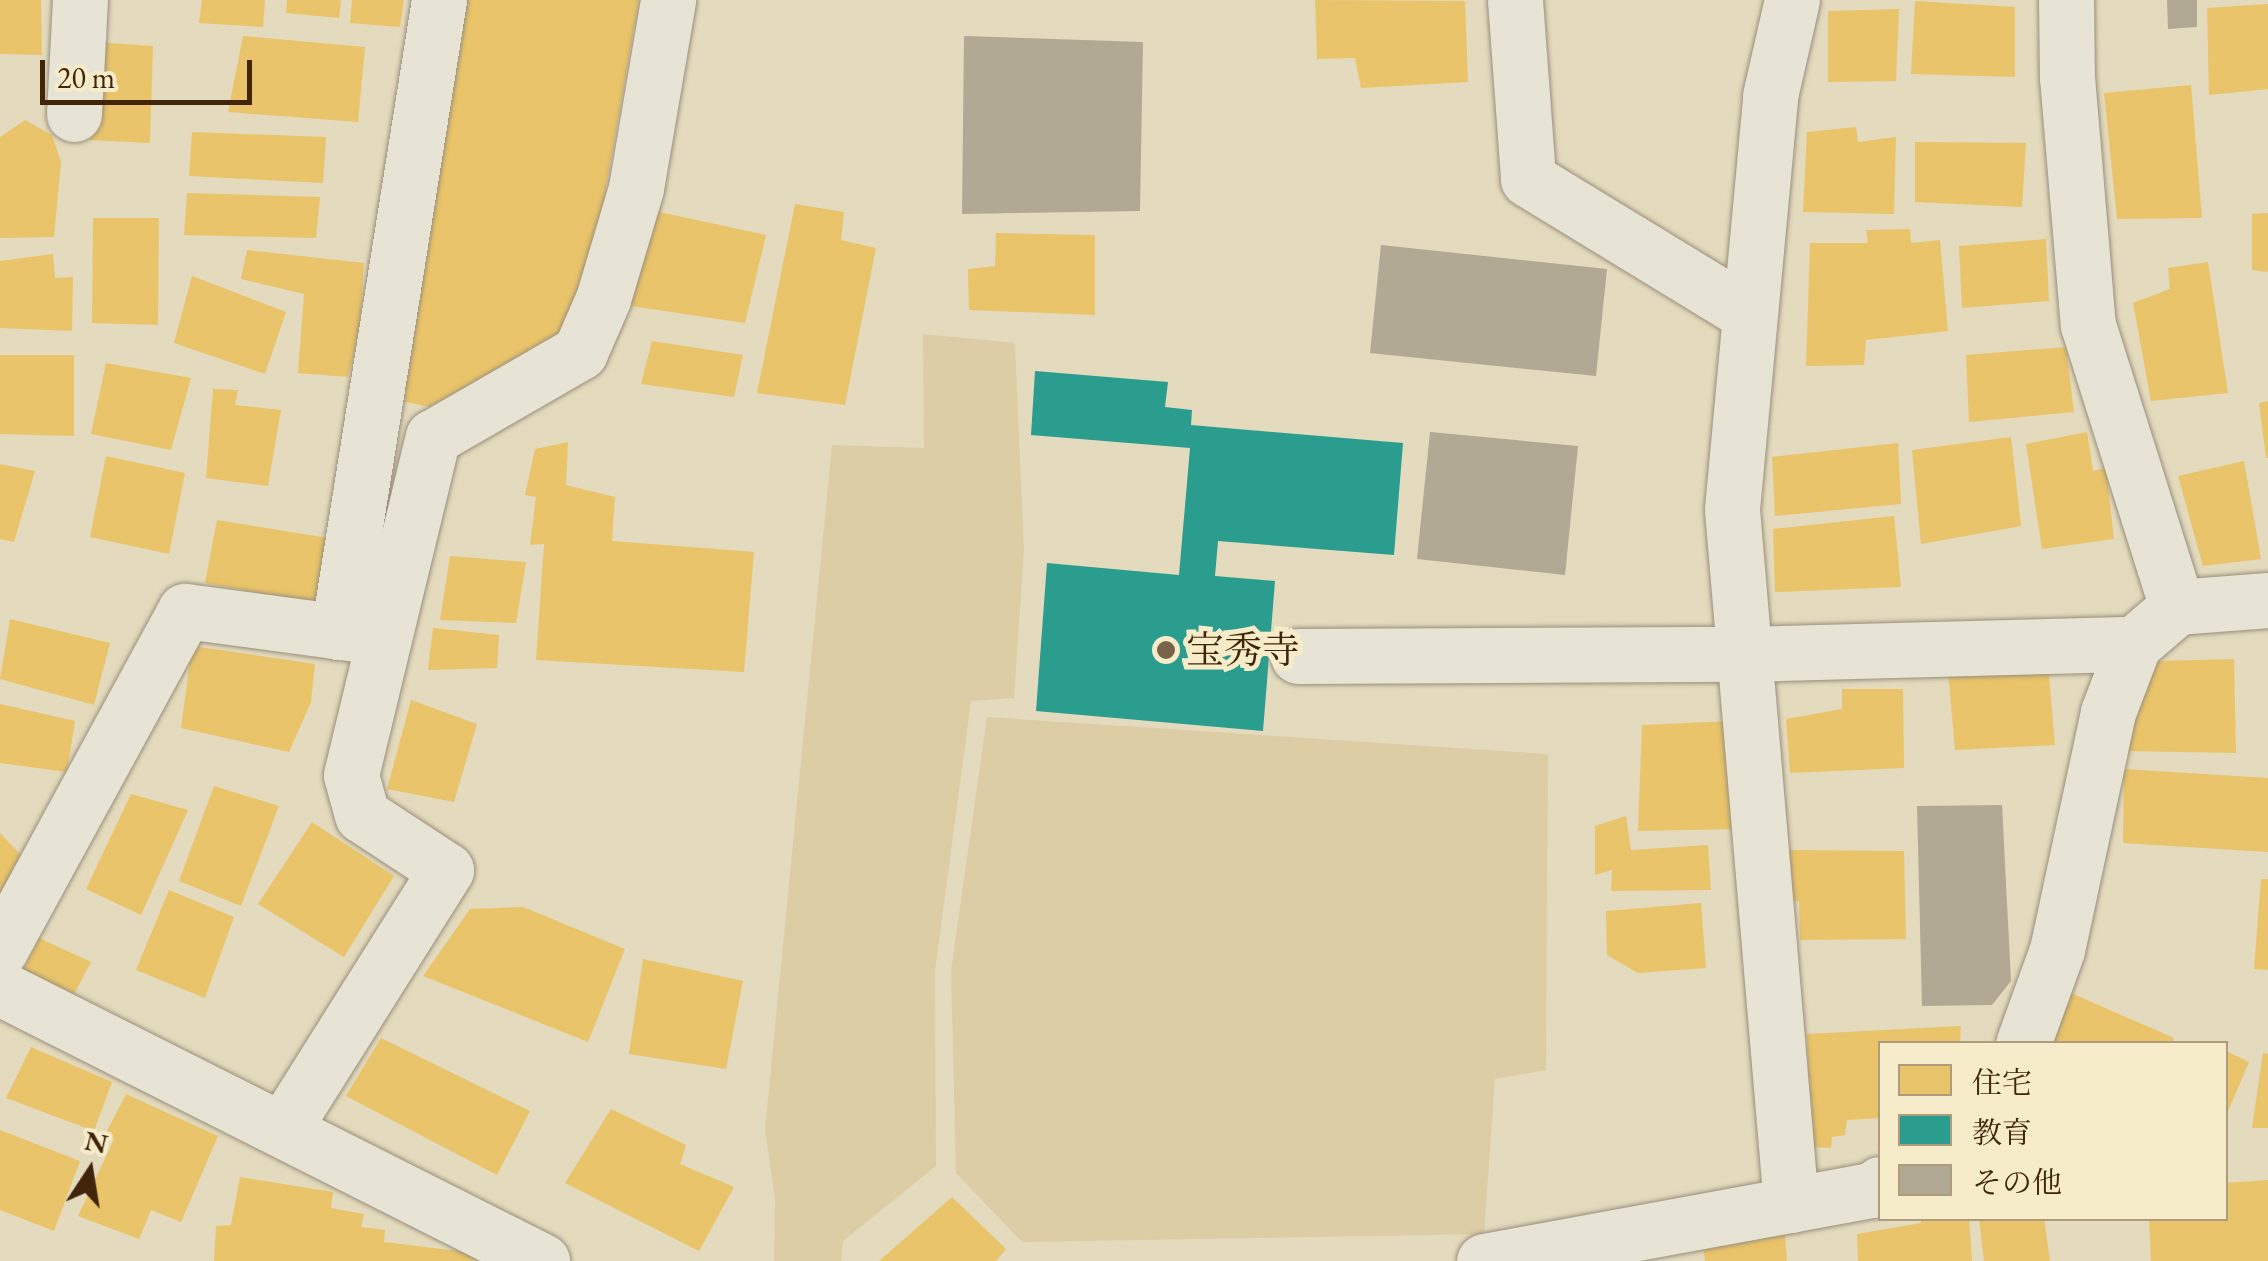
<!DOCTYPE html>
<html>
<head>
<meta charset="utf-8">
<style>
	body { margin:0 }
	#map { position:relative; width:2268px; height:1261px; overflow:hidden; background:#e4dabd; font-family:"EB Garamond","Noto Serif JP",serif }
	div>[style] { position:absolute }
	.green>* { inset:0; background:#dccda5 }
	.homes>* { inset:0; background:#e9c46a }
	.schools>* { inset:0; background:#2a9d8f }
	.building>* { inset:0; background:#b2a994 }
	.roads { filter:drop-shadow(0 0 2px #998f7c) drop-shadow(0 0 2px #998f7c) }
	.minor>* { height:55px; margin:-27.5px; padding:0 27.5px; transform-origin:27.5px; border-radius:27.5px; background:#e7e3d5 }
	.dots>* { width:28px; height:28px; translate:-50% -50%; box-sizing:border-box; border:5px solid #f7ecca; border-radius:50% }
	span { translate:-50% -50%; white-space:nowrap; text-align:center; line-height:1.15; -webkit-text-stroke:10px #f7ecca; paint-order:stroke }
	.poi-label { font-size:38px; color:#41250a }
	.left { translate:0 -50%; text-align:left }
	.legend { position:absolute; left:1878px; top:1041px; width:350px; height:180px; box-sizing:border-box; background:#f7ecca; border:2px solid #ae9c7d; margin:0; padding:12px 18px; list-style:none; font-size:30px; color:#41250a }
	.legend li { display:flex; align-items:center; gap:20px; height:50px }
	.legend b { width:50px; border:2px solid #ae9c7d }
	.north { position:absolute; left:40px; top:1121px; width:100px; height:100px; -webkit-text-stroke:8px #f7ecca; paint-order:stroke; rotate:12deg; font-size:28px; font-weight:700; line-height:40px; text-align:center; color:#41250a }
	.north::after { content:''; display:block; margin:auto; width:35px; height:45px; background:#41250a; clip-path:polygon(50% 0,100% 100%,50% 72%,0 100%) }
	.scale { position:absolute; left:40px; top:60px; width:212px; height:45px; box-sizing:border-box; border:5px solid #41250a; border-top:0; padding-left:12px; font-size:30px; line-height:35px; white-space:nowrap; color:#41250a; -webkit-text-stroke:8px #f7ecca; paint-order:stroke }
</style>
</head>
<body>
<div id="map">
	<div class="green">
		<i style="clip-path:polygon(923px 334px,1015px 343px,1024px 550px,1014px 698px,971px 701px,935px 971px,936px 1166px,843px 1241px,841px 1261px,774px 1261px,775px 1199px,765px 1129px,832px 445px,924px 448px)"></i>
		<i style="clip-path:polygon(987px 717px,1548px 754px,1546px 1070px,1495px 1079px,1484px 1234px,1022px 1242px,956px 1173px,951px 971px)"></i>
	</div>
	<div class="homes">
		<i style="clip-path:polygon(0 0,41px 0,42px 55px,0 54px)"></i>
		<i style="clip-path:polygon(202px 0,265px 0,263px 27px,199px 23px)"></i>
		<i style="clip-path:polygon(287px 0,341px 0,339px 18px,286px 13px)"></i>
		<i style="clip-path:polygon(352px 0,404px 0,400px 27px,350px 23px)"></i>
		<i style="clip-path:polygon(462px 0,639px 0,591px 274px,563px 333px,429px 407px,398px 400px)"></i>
		<i style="clip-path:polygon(1315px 0,1465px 1px,1468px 82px,1361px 88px,1355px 58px,1317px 59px)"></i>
		<i style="clip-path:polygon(1915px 1px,2015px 7px,2015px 77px,1911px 74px)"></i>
		<i style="clip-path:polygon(2268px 4px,2268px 89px,2209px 95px,2207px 8px)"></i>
		<i style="clip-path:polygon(1899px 9px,1896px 81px,1828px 82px,1828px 11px)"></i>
		<i style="clip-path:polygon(243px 36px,365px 47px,358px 122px,228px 112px)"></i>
		<i style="clip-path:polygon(94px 42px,153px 46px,150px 143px,90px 140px)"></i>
		<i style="clip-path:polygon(2191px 85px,2202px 218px,2117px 219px,2104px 93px)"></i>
		<i style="clip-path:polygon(25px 120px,52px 135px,61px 162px,54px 237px,0 238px,0 137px)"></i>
		<i style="clip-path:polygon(1856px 127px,1858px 142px,1896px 137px,1894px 214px,1803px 212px,1807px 132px)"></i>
		<i style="clip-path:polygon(192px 132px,326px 137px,323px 183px,189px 176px)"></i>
		<i style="clip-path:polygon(1915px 142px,2026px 143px,2022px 207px,1915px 202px)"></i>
		<i style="clip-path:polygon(187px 193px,320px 197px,316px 238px,184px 235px)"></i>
		<i style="clip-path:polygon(795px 204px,844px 212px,841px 240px,876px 248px,845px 405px,757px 393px)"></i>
		<i style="clip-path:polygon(650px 210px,766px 235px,745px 323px,631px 306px)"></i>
		<i style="clip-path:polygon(2268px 213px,2268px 272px,2252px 270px,2252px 214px)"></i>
		<i style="clip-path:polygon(93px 218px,159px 218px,158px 325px,92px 323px)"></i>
		<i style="clip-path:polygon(1910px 229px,1911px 243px,1940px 240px,1948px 331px,1866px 340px,1864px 365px,1806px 366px,1810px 243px,1868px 243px,1866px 230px)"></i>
		<i style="clip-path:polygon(996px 233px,1095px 235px,1095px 315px,969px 310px,968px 269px,995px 266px)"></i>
		<i style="clip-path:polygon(2046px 239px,2049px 301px,1962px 308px,1959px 246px)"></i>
		<i style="clip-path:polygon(247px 250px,364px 263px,360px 326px,348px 377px,298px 373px,304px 294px,241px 279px)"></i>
		<i style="clip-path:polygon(53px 254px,55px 278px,73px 277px,72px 331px,0 328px,0 261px)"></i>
		<i style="clip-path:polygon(2208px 262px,2228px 393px,2151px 401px,2133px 303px,2170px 289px,2168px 268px)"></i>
		<i style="clip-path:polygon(192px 276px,286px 312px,265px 374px,174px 343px)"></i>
		<i style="clip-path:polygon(652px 341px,743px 355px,734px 397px,641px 384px)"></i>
		<i style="clip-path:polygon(2066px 347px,2074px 412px,1969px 422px,1966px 355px)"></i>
		<i style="clip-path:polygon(0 355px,74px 355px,74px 436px,0 434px)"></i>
		<i style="clip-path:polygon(106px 363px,191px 378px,171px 450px,91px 434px)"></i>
		<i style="clip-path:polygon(213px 389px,238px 390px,235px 405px,281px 410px,268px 486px,206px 478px)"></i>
		<i style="clip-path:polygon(2268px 401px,2268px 458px,2266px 458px,2259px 403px)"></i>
		<i style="clip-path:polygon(2087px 432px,2093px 471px,2106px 468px,2114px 539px,2042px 549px,2026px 444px)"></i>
		<i style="clip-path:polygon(2011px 437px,2021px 526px,1921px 544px,1912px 450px)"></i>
		<i style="clip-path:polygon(568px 442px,566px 485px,615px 497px,612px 541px,754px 552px,744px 672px,536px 660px,544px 544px,530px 545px,536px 497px,525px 495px,535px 449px)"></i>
		<i style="clip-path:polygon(1898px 443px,1901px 504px,1775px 516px,1772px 457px)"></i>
		<i style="clip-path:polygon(106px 456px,185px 473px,169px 554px,90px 537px)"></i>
		<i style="clip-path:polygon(2244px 461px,2261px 559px,2203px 566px,2178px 476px)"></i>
		<i style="clip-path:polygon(0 464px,35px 471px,14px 542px,0 539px)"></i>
		<i style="clip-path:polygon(1894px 516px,1901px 587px,1775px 592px,1773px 529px)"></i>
		<i style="clip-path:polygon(217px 520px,334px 539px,319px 604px,205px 583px)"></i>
		<i style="clip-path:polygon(450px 556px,526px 562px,516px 623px,440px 620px)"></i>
		<i style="clip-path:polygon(10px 619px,110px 643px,94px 705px,0 679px)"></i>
		<i style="clip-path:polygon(433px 628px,499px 635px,497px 668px,428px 670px)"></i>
		<i style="clip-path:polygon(192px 646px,315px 664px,311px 702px,289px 752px,181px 728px)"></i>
		<i style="clip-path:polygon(2234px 659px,2236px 753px,2126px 751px,2129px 709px,2157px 661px)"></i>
		<i style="clip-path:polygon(2048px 664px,2055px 745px,1955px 750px,1948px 671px)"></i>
		<i style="clip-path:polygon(1842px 689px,1903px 689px,1904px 768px,1790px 773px,1786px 719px,1842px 709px)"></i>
		<i style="clip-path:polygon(411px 700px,477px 724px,454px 802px,387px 789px)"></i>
		<i style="clip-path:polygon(0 704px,75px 721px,67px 772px,0 763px)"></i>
		<i style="clip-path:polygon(1731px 721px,1737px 829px,1638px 831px,1642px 725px)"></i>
		<i style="clip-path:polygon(2124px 769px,2268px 778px,2268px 852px,2123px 843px)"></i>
		<i style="clip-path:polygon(214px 786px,279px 806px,241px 906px,179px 881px)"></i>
		<i style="clip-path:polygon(131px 794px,188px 810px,141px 915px,86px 889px)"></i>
		<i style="clip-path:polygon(1626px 816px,1631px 850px,1708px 845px,1711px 890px,1611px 891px,1612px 870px,1595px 875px,1595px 826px)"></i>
		<i style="clip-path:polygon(312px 822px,394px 876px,344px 957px,258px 904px)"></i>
		<i style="clip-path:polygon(0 833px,23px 857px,0 897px)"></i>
		<i style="clip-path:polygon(1786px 850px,1904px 851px,1906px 939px,1800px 940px,1799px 901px,1786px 901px)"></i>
		<i style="clip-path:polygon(2261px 879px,2268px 879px,2268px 970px,2254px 969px)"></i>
		<i style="clip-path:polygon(169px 890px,234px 917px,205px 998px,136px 970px)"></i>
		<i style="clip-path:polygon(1701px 903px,1706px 968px,1638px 973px,1607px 955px,1606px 911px)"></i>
		<i style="clip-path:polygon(523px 907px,625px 949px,588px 1042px,423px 976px,470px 909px)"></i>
		<i style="clip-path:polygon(39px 938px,91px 962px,70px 1002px,18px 982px)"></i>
		<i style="clip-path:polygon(643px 959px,743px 981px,726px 1069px,629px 1054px)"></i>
		<i style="clip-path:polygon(2071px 993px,2174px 1038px,2172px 1044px,2048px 1044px)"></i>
		<i style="clip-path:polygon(1961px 1026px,1960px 1044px,1880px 1044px,1880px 1118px,1847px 1120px,1845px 1135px,1832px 1137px,1831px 1148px,1810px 1147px,1807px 1034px)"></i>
		<i style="clip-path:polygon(381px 1038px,530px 1111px,497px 1175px,346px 1096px)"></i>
		<i style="clip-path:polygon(31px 1047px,112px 1082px,94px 1131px,6px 1098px)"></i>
		<i style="clip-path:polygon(2226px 1051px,2249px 1062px,2226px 1116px)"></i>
		<i style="clip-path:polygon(2263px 1053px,2268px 1054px,2268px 1128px,2252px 1128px)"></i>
		<i style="clip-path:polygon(126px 1094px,218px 1136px,181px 1222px,151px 1210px,139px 1239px,78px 1216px,114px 1139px,105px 1135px)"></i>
		<i style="clip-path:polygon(611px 1109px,686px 1145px,680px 1164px,734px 1187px,699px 1251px,565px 1183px)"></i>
		<i style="clip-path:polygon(0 1130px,80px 1161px,54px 1231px,0 1210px)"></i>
		<i style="clip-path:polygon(240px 1177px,333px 1192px,331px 1208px,364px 1214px,361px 1227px,385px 1230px,384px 1242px,475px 1253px,474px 1261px,214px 1261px,216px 1226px,231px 1225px)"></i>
		<i style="clip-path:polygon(2268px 1180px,2268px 1261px,2151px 1261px,2149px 1218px,2226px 1218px,2226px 1183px)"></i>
		<i style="clip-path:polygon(952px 1197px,1006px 1249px,996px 1261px,879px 1261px)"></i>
		<i style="clip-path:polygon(1921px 1218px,1969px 1218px,1972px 1261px,1858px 1261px,1857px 1234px,1921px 1223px)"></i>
		<i style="clip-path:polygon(1979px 1218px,2044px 1218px,2050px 1261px,1984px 1261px)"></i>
		<i style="clip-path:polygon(1785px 1235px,1787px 1261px,1705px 1261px,1703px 1248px)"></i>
	</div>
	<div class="schools">
		<i style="clip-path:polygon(1035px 371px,1168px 382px,1165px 407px,1192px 410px,1191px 425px,1403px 443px,1394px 555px,1218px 541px,1215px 576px,1275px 581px,1263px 731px,1036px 711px,1047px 563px,1179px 575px,1190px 448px,1031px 435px)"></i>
	</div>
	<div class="building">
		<i style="clip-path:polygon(2167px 0,2197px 0,2197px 27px,2168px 29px)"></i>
		<i style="clip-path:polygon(964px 36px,1143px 42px,1140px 211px,962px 214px)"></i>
		<i style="clip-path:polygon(1381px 245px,1607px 269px,1596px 376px,1370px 353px)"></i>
		<i style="clip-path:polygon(1430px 432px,1578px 446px,1565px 575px,1417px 559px)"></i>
		<i style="clip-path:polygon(2002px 805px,2011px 981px,1992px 1005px,1922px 1006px,1917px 806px)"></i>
	</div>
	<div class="roads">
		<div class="minor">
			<i style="left:1515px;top:0;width:179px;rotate:85.8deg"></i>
			<i style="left:1528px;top:179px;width:259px;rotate:31.4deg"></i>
			<i style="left:2066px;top:0;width:77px;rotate:89.3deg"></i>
			<i style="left:2067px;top:77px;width:249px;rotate:85.2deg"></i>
			<i style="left:2088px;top:325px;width:296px;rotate:72.5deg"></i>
			<i style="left:74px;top:114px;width:114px;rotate:-87deg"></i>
			<i style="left:338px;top:632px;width:640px;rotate:-80.92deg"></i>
			<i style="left:1298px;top:656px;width:447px;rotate:-0.3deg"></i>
			<i style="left:1745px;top:654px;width:389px;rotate:-1.5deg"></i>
			<i style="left:0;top:950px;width:386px;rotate:-61.4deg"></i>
			<i style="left:185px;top:611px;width:189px;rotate:7.6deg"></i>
			<i style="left:0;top:988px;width:607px;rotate:26.73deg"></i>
			<i style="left:2023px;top:1044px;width:100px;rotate:-70.1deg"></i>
			<i style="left:2057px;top:950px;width:243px;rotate:-77.9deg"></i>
			<i style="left:2108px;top:712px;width:73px;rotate:-69.1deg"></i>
			<i style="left:2134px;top:644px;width:57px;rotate:-40.7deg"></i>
			<i style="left:2177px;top:607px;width:91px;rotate:-4.4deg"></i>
			<i style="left:283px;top:1129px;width:306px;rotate:-57.8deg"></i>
			<i style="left:446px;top:870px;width:100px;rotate:-146.8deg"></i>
			<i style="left:362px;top:815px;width:41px;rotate:-105.4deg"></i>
			<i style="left:351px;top:775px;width:348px;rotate:-76.4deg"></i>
			<i style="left:433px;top:437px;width:170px;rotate:-30deg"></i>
			<i style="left:580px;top:352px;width:58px;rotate:-66.5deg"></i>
			<i style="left:603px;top:299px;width:116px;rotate:-73.4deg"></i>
			<i style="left:636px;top:188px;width:191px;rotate:-80.3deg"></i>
			<i style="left:1791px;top:1205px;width:698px;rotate:-94.85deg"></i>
			<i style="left:1732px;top:509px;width:415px;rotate:-84.7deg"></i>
			<i style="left:1770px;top:96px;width:98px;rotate:-77.1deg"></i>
			<i style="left:1484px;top:1261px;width:394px;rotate:-10.4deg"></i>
			<i style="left:1872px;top:1190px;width:10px;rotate:-37deg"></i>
		</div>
	</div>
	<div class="dots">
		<i style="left:1166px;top:650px;background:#7a6449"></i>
	</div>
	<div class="poi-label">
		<span class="left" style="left:1186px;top:650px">宝秀寺</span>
	</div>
	<ul class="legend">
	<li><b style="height:28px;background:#e9c46a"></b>住宅</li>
	<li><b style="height:28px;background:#2a9d8f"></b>教育</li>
	<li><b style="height:28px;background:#b2a994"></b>その他</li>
	</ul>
	<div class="north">N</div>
	<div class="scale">20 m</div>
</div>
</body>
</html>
